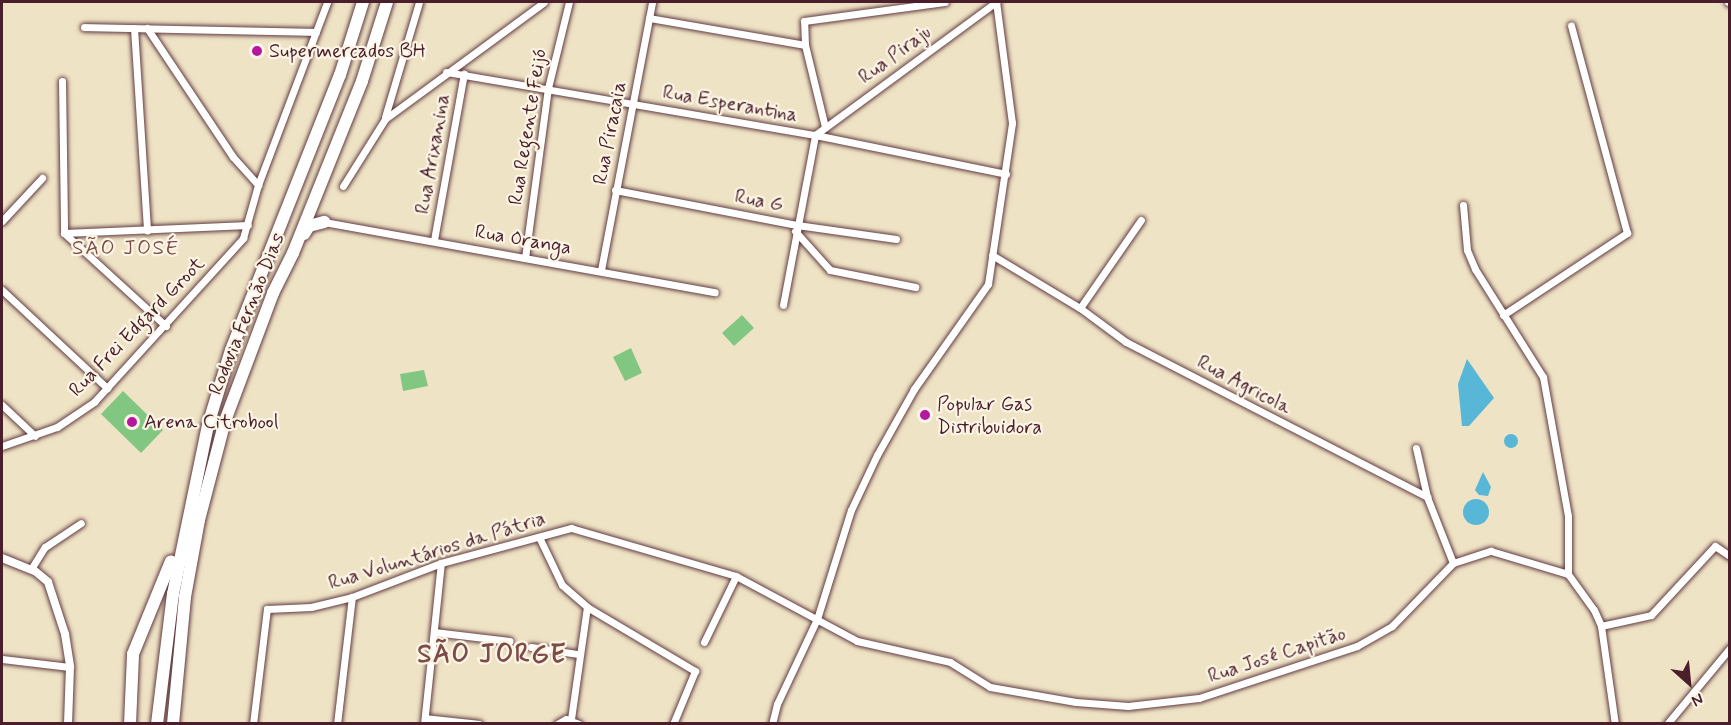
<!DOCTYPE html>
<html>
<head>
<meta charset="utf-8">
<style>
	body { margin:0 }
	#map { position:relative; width:1731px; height:725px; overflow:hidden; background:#efe3c5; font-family:Mynerve,sans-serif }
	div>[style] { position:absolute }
	.green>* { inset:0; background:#82c781 }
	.water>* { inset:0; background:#58b7d6 }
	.round { border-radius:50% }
	.roads { filter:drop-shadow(0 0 2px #633c42) drop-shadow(0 0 2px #633c42) }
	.minor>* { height:7px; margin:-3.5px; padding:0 3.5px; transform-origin:3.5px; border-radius:3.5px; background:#fff }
	.tertiary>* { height:8px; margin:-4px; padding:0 4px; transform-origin:4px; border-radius:4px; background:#fff }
	.motorway>* { height:12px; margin:-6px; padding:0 6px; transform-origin:6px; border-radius:6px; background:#fff }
	.dots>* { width:16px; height:16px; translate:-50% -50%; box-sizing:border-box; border:3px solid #fcf5e5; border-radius:50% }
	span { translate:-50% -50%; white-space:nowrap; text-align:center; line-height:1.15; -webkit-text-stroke:4.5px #fcf5e5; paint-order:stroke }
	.poi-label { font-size:20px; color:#4a1f2b }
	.left { translate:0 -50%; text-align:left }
	.street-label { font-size:20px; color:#4a1f2b }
	.neighbourhood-label { font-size:21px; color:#7c4c48; letter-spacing:1.5px }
	.district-label { font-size:26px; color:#7c4c48; font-weight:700; letter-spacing:1.5px }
	.frame { position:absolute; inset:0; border:3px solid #4a1f2b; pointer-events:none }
	.north { position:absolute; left:1659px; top:653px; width:60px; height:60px; -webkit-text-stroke:4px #fcf5e5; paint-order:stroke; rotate:153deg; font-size:16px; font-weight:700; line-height:24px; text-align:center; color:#4a1f2b }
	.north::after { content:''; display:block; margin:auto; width:21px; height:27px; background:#4a1f2b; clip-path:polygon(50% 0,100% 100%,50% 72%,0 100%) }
</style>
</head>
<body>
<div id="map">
	<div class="green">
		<i style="clip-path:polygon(742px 315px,754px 328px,734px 346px,722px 333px)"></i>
		<i style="clip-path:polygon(631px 348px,642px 373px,625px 381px,613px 357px)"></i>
		<i style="clip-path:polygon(424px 370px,428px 386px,403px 391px,400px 374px)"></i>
		<i style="clip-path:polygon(123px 391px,163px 430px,141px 453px,101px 414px)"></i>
	</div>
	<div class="water">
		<i style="clip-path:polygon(1467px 359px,1494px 398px,1469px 426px,1462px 426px,1458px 384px)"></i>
		<i class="round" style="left:1504px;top:434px;width:14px;height:14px"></i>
		<i style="clip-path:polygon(1483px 472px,1491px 487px,1488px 496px,1479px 495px,1475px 490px)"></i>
		<i class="round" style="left:1463px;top:499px;width:26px;height:26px"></i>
	</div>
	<div class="roads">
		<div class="minor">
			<i style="left:1728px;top:2px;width:2px;rotate:27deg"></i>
			<i style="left:649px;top:18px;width:158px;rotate:9.8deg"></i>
			<i style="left:84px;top:27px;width:232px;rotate:1.2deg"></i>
			<i style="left:134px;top:28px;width:203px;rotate:86.3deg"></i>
			<i style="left:147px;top:28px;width:155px;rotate:56.3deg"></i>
			<i style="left:233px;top:157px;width:38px;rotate:48deg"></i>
			<i style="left:446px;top:72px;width:374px;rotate:9.7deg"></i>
			<i style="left:815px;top:135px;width:195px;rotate:11.5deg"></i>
			<i style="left:62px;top:81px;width:152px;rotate:89.2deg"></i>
			<i style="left:64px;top:233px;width:138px;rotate:42.4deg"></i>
			<i style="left:385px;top:117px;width:120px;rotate:-73.5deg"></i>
			<i style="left:825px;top:127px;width:84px;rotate:-103.7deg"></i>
			<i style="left:805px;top:45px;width:24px;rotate:-92deg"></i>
			<i style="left:804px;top:21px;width:142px;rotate:-7.7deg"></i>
			<i style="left:343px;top:186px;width:79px;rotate:-57.9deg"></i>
			<i style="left:385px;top:119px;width:197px;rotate:-36.3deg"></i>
			<i style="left:615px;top:190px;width:185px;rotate:10.9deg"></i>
			<i style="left:797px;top:225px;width:100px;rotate:8deg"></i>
			<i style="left:1463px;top:205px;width:45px;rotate:84.9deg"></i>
			<i style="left:1467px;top:250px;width:21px;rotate:67deg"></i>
			<i style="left:1475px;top:269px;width:128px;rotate:57.8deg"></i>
			<i style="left:1543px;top:377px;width:141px;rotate:79.8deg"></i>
			<i style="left:1568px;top:516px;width:58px;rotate:90deg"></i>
			<i style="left:2px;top:221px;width:59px;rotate:-47.1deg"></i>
			<i style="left:324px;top:222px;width:397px;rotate:10.2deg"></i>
			<i style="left:795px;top:231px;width:52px;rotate:48.1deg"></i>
			<i style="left:830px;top:270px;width:87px;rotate:11.3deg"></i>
			<i style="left:64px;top:233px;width:184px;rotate:-2.5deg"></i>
			<i style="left:434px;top:240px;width:169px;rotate:-79.8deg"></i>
			<i style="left:992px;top:255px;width:103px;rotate:31.1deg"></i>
			<i style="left:1080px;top:308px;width:57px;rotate:36.5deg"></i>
			<i style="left:1126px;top:342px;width:339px;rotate:27.2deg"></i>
			<i style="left:1427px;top:497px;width:71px;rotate:68.5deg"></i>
			<i style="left:525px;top:258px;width:172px;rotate:-82.3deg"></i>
			<i style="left:548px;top:88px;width:89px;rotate:-76.3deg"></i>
			<i style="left:601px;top:270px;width:273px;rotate:-79.2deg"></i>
			<i style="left:2px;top:290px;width:144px;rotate:43deg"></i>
			<i style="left:783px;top:305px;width:173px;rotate:-79.3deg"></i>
			<i style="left:815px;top:135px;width:225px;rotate:-36.3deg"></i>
			<i style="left:1080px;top:308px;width:107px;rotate:-55.3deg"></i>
			<i style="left:1503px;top:315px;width:149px;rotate:-33.5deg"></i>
			<i style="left:1627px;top:233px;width:215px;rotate:-105.1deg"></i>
			<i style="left:2px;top:405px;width:45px;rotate:43.2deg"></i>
			<i style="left:2px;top:446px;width:58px;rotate:-19.1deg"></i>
			<i style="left:57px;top:427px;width:45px;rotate:-34deg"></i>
			<i style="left:94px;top:402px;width:222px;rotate:-47.7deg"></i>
			<i style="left:243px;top:238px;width:55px;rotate:-74.2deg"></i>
			<i style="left:258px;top:185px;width:196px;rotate:-69.3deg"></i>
			<i style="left:1416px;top:448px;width:50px;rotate:77.3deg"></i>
			<i style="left:539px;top:537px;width:53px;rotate:64.4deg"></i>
			<i style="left:562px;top:585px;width:33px;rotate:41deg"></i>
			<i style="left:587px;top:607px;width:126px;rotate:30.7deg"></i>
			<i style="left:695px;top:671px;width:57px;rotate:112.5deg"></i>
			<i style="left:31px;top:569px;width:26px;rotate:-58deg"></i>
			<i style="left:45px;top:547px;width:43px;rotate:-33.7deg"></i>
			<i style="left:1601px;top:626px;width:51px;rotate:-12.4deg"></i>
			<i style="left:1651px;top:615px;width:94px;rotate:-47.2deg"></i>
			<i style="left:1715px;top:546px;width:18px;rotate:34deg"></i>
			<i style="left:434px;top:632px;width:76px;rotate:6.8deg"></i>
			<i style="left:704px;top:642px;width:73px;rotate:-64.1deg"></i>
			<i style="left:531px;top:647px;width:48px;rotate:8.5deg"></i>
			<i style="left:2px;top:659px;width:68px;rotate:6.7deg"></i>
			<i style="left:425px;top:718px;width:54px;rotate:6.3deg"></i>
			<i style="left:571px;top:719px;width:113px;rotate:-81.9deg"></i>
			<i style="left:253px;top:724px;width:116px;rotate:-83.1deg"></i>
			<i style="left:267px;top:609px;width:44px;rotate:-2.6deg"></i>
			<i style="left:311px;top:607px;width:42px;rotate:-13.7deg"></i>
			<i style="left:352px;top:597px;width:95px;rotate:-20.9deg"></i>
			<i style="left:441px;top:563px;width:135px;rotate:-15.1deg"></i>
			<i style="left:571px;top:528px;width:172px;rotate:16.2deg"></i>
			<i style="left:736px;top:576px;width:137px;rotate:28.2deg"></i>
			<i style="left:857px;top:641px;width:95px;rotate:12.7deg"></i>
			<i style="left:950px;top:662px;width:47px;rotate:32deg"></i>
			<i style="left:990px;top:687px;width:87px;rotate:9.9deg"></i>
			<i style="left:1076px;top:702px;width:52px;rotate:4.4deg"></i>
			<i style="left:1128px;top:706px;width:71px;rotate:-6.4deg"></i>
			<i style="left:1199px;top:698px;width:166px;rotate:-18.2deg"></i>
			<i style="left:1357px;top:646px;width:40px;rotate:-29.7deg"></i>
			<i style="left:1392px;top:626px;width:88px;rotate:-45.9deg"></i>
			<i style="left:1453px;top:563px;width:40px;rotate:-18deg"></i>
			<i style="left:1491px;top:551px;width:80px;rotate:16.6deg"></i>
			<i style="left:1568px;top:574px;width:44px;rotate:54.2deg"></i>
			<i style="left:1594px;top:610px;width:17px;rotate:66deg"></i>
			<i style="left:1601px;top:626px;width:99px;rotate:81.9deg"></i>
			<i style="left:337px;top:724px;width:128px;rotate:-83.3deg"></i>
			<i style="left:424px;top:724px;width:162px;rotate:-84deg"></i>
			<i style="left:557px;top:724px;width:10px;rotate:-29deg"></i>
			<i style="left:566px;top:719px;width:14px;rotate:21deg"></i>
			<i style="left:772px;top:724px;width:21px;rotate:-76deg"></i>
			<i style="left:777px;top:704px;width:94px;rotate:-64.8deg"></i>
			<i style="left:817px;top:619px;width:114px;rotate:-72.7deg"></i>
			<i style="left:851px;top:510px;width:61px;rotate:-64.7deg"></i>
			<i style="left:877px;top:455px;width:76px;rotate:-60.7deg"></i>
			<i style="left:914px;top:389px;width:128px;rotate:-54.8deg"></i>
			<i style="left:988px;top:284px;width:163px;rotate:-81.5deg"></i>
			<i style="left:1012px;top:123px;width:122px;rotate:-97.5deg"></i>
			<i style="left:1667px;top:724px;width:99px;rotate:-50.3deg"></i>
		</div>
		<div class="tertiary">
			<i style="left:2px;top:558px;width:35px;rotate:22deg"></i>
			<i style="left:35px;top:571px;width:17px;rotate:40deg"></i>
			<i style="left:48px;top:582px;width:55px;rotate:71.9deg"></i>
			<i style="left:65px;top:634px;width:33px;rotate:81deg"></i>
			<i style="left:70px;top:667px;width:57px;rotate:92deg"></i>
		</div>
		<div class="motorway">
			<i style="left:304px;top:234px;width:9px;rotate:-58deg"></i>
			<i style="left:309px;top:226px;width:16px;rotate:-15deg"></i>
			<i style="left:130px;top:724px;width:70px;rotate:-87.5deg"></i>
			<i style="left:133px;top:654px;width:100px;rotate:-67.8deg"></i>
			<i style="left:157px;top:724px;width:131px;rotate:-83deg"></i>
			<i style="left:173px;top:594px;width:173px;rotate:-78.3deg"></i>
			<i style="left:208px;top:425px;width:78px;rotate:-73deg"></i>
			<i style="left:231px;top:350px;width:296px;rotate:-68.4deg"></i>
			<i style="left:340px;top:75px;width:77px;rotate:-72.5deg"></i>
			<i style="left:173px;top:724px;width:128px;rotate:-84.6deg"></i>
			<i style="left:185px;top:597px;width:78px;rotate:-79.7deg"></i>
			<i style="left:199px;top:520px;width:102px;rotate:-75.3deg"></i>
			<i style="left:225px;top:421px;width:137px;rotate:-69.4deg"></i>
			<i style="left:273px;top:293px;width:45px;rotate:-63.4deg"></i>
			<i style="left:293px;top:253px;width:185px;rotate:-68.1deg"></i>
			<i style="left:362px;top:81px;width:83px;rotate:-72.4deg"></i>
		</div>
	</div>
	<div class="dots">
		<i style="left:257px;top:51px;background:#b5179e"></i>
		<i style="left:925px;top:415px;background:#b5179e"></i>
		<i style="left:132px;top:422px;background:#b5179e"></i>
	</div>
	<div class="poi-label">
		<span class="left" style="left:269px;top:51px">Supermercados BH</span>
		<span class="left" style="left:937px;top:416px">Popular Gas<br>Distribuidora</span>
		<span class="left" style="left:144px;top:422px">Arena Citrobool</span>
	</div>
	<div class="street-label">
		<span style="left:895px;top:55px;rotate:-36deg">Rua Piraju</span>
		<span style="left:730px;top:104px;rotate:10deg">Rua Esperantina</span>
		<span style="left:528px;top:127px;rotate:-81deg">Rua Regente Feijó</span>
		<span style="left:610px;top:133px;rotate:-79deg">Rua Piracaia</span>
		<span style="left:433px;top:154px;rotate:-80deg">Rua Arixanina</span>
		<span style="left:759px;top:201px;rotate:11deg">Rua G</span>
		<span style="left:523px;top:240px;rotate:10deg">Rua Oranga</span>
		<span style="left:247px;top:314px;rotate:-68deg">Rodovia Fernão Dias</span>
		<span style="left:137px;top:327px;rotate:-46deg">Rua Frei Edgard Groot</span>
		<span style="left:1244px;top:385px;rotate:28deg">Rua Agricola</span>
		<span style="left:437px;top:551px;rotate:-17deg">Rua Voluntários da Pátria</span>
		<span style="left:1277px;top:655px;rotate:-18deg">Rua José Capitão</span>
	</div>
	<div class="neighbourhood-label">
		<span style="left:126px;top:248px">SÃO JOSÉ</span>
	</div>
	<div class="district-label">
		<span style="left:492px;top:656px">SÃO JORGE</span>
	</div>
	<div class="frame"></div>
	<div class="north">N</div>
</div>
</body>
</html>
